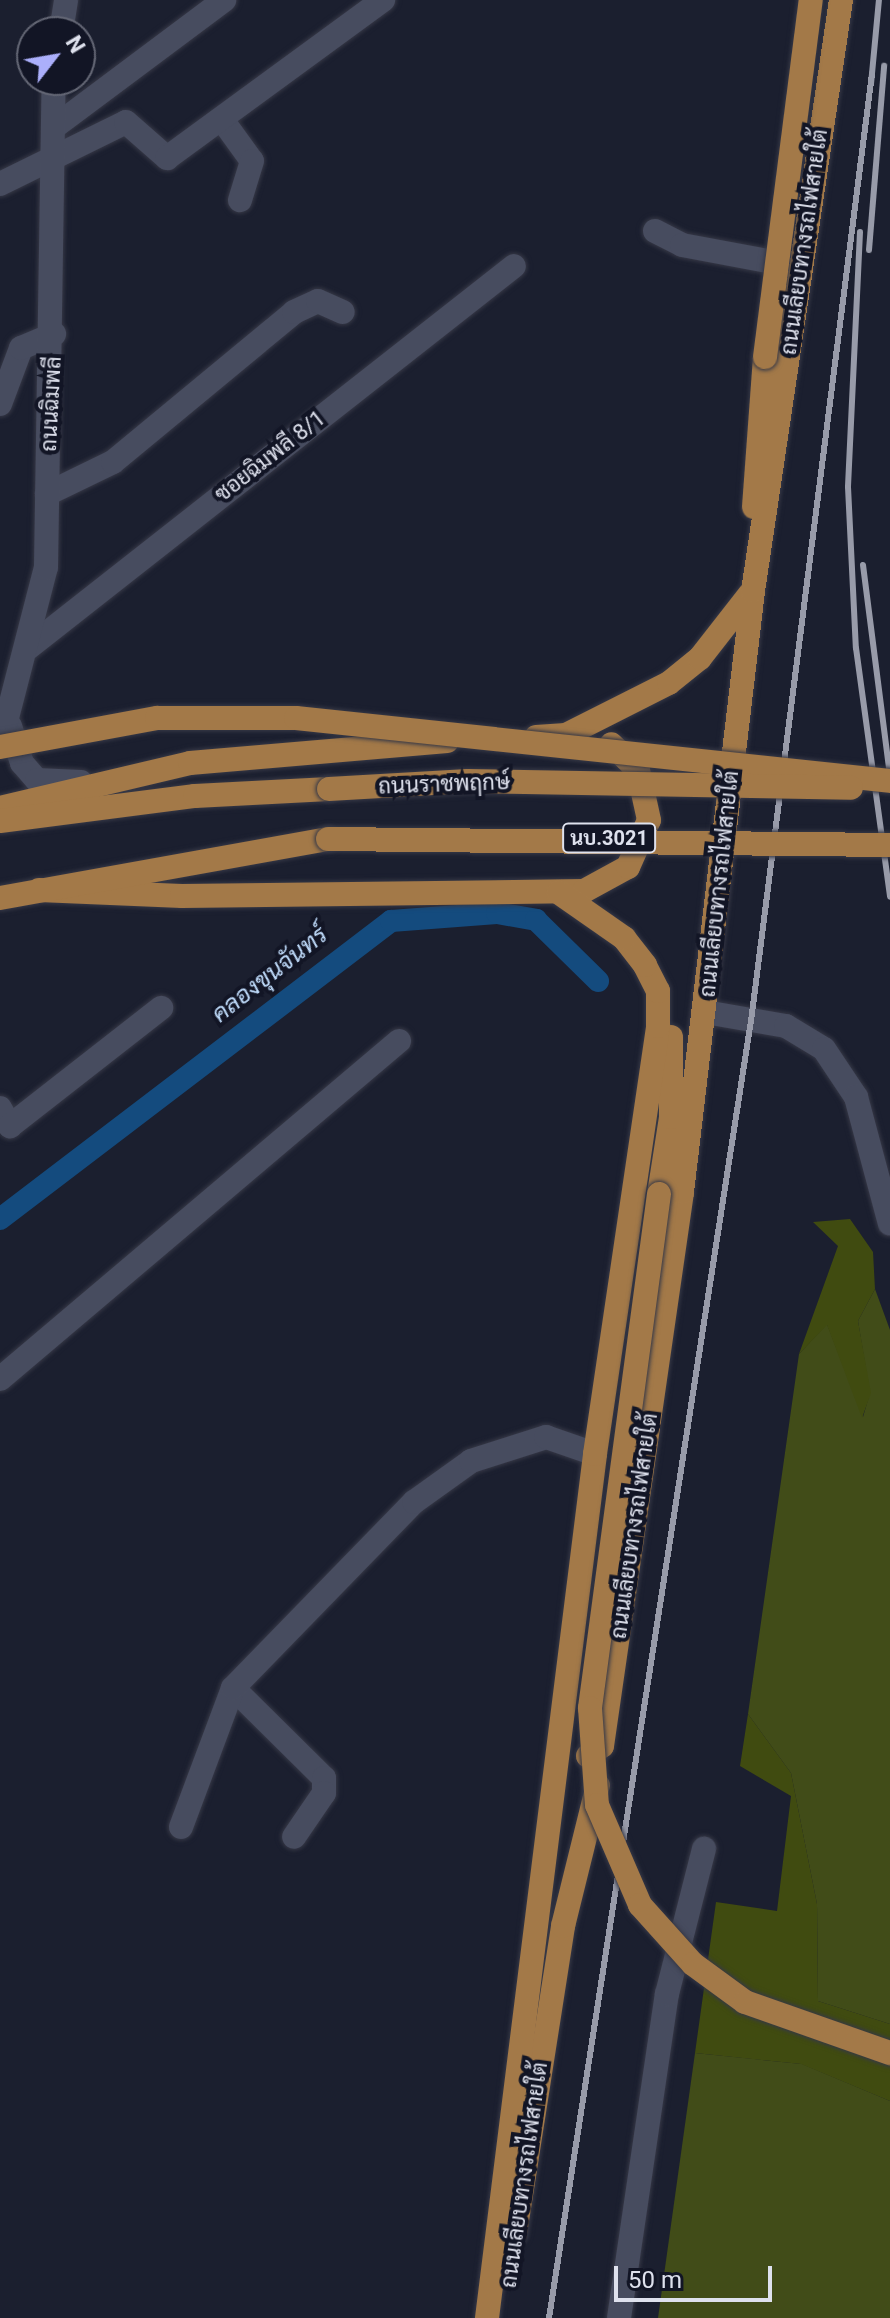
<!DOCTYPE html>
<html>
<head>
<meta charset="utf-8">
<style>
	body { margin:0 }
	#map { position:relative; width:890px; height:2318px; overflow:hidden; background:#1b1f2f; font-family:Roboto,Sarabun,sans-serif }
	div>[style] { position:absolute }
	.green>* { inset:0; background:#414c18 }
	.forest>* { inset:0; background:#404b10 }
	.canal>* { height:22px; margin:-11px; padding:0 11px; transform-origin:11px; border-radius:11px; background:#144b7e }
	.roads { filter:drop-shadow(0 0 2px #363846) drop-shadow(0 0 2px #363846) }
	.minor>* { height:24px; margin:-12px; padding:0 12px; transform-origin:12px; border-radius:12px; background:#474c5f }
	.major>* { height:24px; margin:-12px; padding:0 12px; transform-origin:12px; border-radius:12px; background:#a37948 }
	.rail>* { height:6px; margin:-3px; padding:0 3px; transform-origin:3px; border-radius:3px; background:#989ba9 }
	.bridges { filter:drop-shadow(0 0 2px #363846) drop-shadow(0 0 2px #363846) }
	.major-bridge>* { height:24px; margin:-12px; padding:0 12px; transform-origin:12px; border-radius:12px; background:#a37948 }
	span { translate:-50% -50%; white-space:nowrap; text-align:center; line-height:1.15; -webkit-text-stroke:8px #121525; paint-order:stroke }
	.shield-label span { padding:2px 6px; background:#121525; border:2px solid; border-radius:6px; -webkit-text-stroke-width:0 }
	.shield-label { font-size:20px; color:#dee1ed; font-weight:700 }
	.street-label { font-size:22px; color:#dee1ed }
	.water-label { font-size:24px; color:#bfdbfb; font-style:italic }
	.north { position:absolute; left:16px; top:16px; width:80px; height:80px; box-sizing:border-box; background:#121525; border:2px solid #646775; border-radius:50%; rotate:59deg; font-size:22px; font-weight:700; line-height:32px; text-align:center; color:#dee1ed }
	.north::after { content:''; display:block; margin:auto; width:28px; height:36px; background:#abaffb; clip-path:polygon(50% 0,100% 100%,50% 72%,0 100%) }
	.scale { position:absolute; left:614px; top:2266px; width:158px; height:36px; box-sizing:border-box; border:4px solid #dee1ed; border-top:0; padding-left:10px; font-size:24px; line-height:28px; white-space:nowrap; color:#dee1ed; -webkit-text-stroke:6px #121525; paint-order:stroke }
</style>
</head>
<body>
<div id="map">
	<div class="green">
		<i style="clip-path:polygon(875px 1289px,890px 1330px,890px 2024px,818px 2001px,817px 1904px,791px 1773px,748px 1714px,799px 1354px,827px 1324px,863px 1417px,870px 1393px,858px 1321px)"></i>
		<i style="clip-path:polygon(695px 2053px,802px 2064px,890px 2101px,890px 2318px,658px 2318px)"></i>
	</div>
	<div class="forest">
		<i style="clip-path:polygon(850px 1219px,873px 1252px,875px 1289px,858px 1321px,871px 1393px,862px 1418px,827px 1325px,799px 1354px,838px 1246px,813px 1222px)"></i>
		<i style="clip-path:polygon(748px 1714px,791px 1773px,817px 1904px,818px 2001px,890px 2024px,890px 2101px,801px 2064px,695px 2053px,716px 1902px,777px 1911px,791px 1796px,740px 1766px)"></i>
	</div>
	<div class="canal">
		<i style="left:0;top:1219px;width:492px;rotate:-37.3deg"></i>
		<i style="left:391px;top:921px;width:106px;rotate:-4.3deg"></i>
		<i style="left:497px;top:913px;width:40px;rotate:10deg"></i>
		<i style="left:536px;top:920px;width:87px;rotate:44.5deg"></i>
	</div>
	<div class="roads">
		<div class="minor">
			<i style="left:61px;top:32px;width:32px;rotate:-81deg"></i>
			<i style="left:223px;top:121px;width:49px;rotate:54.1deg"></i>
			<i style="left:252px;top:161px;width:41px;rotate:107.1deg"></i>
			<i style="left:53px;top:128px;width:214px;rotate:-36.8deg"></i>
			<i style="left:0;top:184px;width:140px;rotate:-26.2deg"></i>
			<i style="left:126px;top:122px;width:55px;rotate:41.3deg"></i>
			<i style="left:167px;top:158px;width:268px;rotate:-36.2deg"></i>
			<i style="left:655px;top:231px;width:30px;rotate:27deg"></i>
			<i style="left:682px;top:245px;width:119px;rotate:10.6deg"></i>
			<i style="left:0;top:404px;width:60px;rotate:-69.4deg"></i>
			<i style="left:21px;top:348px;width:36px;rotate:-23deg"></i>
			<i style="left:47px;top:494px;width:73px;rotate:-25.9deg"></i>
			<i style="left:113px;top:462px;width:235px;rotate:-39.6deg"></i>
			<i style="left:294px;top:312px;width:26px;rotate:-25deg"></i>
			<i style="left:318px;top:301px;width:27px;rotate:24deg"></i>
			<i style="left:28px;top:648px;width:618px;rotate:-38.17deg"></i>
			<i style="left:10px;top:726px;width:39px;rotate:72deg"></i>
			<i style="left:22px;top:763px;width:23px;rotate:49deg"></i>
			<i style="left:37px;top:780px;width:44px;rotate:2.6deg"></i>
			<i style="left:0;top:745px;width:184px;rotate:-75.5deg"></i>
			<i style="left:46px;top:567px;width:487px;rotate:-89.1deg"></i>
			<i style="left:705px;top:1012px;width:82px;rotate:9.8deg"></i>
			<i style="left:786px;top:1026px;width:44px;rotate:31.2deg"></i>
			<i style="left:824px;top:1049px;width:58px;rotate:56.3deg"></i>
			<i style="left:856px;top:1097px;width:131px;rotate:75deg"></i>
			<i style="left:0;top:1108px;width:21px;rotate:61deg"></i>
			<i style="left:10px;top:1126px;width:192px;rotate:-38deg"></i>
			<i style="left:0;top:1379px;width:523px;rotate:-40.27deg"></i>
			<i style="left:233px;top:1688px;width:128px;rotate:44.7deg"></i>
			<i style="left:324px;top:1778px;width:15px;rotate:90deg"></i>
			<i style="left:324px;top:1793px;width:53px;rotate:124.3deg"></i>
			<i style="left:181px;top:1827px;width:148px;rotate:-69.5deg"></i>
			<i style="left:233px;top:1688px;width:260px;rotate:-45.8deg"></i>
			<i style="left:414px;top:1502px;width:70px;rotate:-35.7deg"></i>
			<i style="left:471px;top:1461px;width:79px;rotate:-17.7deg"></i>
			<i style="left:546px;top:1437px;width:52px;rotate:19.1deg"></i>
			<i style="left:619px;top:2318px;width:328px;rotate:-81.6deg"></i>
			<i style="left:667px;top:1994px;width:150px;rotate:-75.7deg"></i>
		</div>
		<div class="major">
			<i style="left:754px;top:507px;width:150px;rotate:-85.8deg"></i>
			<i style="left:536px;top:737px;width:30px;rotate:-4deg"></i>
			<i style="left:566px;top:735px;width:115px;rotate:-26.8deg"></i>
			<i style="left:669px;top:683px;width:40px;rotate:-39deg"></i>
			<i style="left:700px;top:658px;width:81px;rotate:-52deg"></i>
			<i style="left:0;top:808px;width:195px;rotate:-13.3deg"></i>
			<i style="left:190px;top:763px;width:258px;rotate:-4.9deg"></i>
			<i style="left:0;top:821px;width:197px;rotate:-7.3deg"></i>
			<i style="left:195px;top:796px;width:134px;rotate:-3deg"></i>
			<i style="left:39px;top:890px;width:143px;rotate:2.4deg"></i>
			<i style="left:182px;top:896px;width:402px;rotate:-0.7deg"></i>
			<i style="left:584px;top:891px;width:50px;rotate:-28.6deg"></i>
			<i style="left:628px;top:867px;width:51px;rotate:-65.9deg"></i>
			<i style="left:649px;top:820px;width:51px;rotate:-102.4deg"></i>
			<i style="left:638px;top:770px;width:37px;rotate:-136deg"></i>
			<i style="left:0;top:898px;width:333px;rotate:-10.2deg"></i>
			<i style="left:659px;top:1194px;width:78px;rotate:-81.1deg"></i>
			<i style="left:671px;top:1117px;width:80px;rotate:-90deg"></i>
			<i style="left:588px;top:1756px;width:17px;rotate:-36deg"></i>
			<i style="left:602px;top:1746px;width:560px;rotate:-81.78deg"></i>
			<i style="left:682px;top:1192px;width:605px;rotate:-83.26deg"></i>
			<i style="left:753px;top:591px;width:598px;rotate:-81.53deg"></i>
			<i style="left:515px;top:2233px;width:311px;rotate:-81.1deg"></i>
			<i style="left:563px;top:1926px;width:145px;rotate:-76.1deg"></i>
			<i style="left:487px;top:2318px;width:871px;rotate:-82.87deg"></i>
			<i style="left:595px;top:1454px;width:433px;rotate:-81.6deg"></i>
			<i style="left:658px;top:1026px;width:35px;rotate:-90deg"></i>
			<i style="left:658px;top:991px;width:29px;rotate:-117deg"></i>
			<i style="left:645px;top:965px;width:34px;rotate:-128deg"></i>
			<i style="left:624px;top:938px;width:80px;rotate:-145.1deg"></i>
		</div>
	</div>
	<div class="rail">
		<i style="left:871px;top:84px;width:84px;rotate:-84.6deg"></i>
		<i style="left:860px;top:232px;width:255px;rotate:92.7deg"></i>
		<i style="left:848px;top:487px;width:161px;rotate:87.2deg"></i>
		<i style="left:856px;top:648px;width:251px;rotate:82.2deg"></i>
		<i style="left:869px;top:250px;width:185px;rotate:-85.3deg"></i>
		<i style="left:863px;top:565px;width:212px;rotate:82.7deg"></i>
		<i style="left:549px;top:2318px;width:1313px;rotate:-81.15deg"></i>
		<i style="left:751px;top:1021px;width:955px;rotate:-82.72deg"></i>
	</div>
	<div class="bridges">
		<div class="major-bridge">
			<i style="left:765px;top:357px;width:360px;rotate:-82.7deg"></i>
			<i style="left:0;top:747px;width:160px;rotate:-10.5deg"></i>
			<i style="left:157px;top:718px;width:139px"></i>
			<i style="left:296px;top:718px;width:597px;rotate:6.05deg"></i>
			<i style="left:329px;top:789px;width:139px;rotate:-3.3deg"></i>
			<i style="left:468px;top:781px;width:383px;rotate:1deg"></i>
			<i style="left:328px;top:839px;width:562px;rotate:0.61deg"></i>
			<i style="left:659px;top:1194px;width:519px;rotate:97.65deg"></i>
			<i style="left:590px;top:1708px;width:97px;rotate:85.9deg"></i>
			<i style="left:597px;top:1805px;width:109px;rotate:66.7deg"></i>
			<i style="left:640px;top:1905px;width:79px;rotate:48.1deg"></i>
			<i style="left:693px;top:1964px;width:64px;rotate:36.2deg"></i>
			<i style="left:745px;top:2002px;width:154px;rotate:19.4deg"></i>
		</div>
	</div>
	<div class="shield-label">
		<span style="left:609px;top:838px">นบ.3021</span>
	</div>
	<div class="street-label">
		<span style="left:804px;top:242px;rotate:-82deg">ถนนเลียบทางรถไฟสายใต้</span>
		<span style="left:51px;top:404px;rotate:-87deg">ถนนฉิมพลี</span>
		<span style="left:270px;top:456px;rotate:-38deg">ซอยฉิมพลี 8/1</span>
		<span style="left:444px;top:784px;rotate:-2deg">ถนนราชพฤกษ์</span>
		<span style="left:719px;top:884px;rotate:-84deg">ถนนเลียบทางรถไฟสายใต้</span>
		<span style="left:634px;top:1526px;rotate:-82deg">ถนนเลียบทางรถไฟสายใต้</span>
		<span style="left:524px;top:2175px;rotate:-82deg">ถนนเลียบทางรถไฟสายใต้</span>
	</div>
	<div class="water-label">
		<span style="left:270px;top:975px;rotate:-38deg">คลองขุนจันทร์</span>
	</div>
	<div class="north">N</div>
	<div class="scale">50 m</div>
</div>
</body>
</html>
